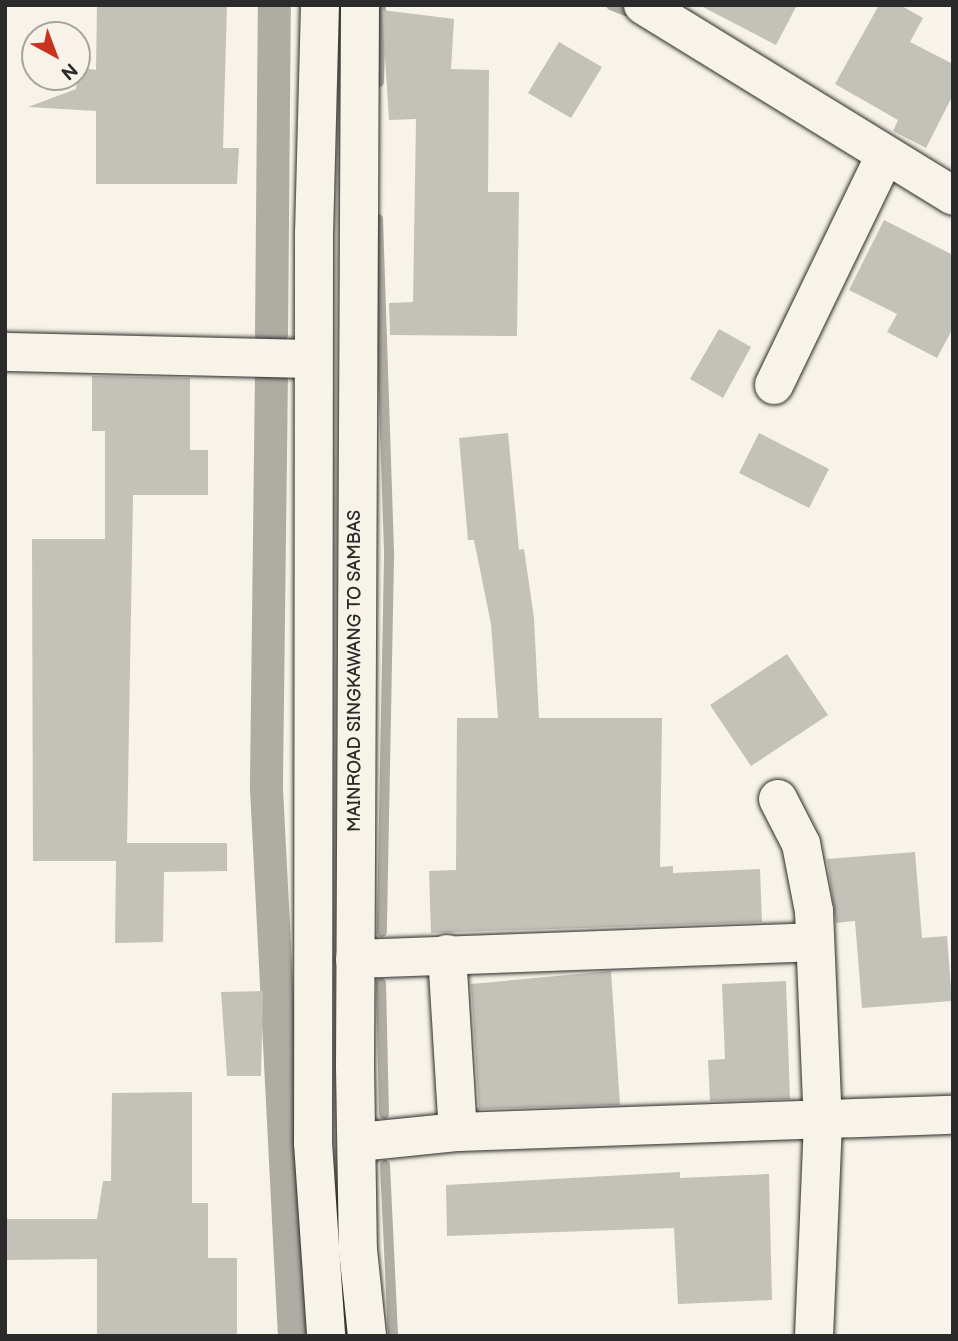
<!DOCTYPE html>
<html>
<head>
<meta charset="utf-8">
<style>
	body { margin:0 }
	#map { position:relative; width:958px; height:1341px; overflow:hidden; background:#f7f3e8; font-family:"Balsamiq Sans",sans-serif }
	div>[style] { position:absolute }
	.stream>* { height:10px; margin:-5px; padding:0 5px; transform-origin:5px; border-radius:5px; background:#afaca4 }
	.canal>* { height:33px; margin:-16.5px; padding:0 16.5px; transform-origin:16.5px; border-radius:16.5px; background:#afaca4 }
	.building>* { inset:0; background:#c4c1b9 }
	.roads { filter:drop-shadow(0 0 2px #2b2b2b) drop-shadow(0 0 2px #2b2b2b) }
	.minor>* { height:38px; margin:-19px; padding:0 19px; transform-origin:19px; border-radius:19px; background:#f7f3e8 }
	.highway>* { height:38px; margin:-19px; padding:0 19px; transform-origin:19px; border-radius:19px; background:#f7f3e8 }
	span { translate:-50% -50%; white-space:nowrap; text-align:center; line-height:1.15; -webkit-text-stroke:7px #f7f3e8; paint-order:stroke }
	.street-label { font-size:18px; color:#2b2b2b }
	.frame { position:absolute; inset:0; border:7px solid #2b2b2b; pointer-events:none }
	.north { position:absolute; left:21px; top:21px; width:70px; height:70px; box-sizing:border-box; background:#f7f3e8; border:2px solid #a5a39c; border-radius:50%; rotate:139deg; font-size:19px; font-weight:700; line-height:28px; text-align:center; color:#2b2b2b }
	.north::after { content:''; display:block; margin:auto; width:24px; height:32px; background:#c8321e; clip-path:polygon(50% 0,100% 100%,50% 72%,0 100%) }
</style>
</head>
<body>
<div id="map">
	<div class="stream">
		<i style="left:611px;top:5px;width:27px;rotate:22deg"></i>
		<i style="left:379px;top:82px;width:77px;rotate:-88.5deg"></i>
		<i style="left:378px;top:219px;width:339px;rotate:88.1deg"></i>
		<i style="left:389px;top:558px;width:374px;rotate:91.1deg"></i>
		<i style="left:381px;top:983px;width:131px;rotate:88.7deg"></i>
		<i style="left:385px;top:1165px;width:171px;rotate:87.3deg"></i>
	</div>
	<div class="canal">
		<i style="left:271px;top:333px;width:328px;rotate:-89.5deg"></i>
		<i style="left:271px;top:372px;width:416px;rotate:90.7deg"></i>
		<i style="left:266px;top:788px;width:549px;rotate:87.08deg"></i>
	</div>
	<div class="building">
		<i style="clip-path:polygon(97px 5px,227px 5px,223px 148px,239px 148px,237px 184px,96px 184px,96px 111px,28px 107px,76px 89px,79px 67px,96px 70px)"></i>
		<i style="clip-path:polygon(699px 5px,797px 5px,776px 45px)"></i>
		<i style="clip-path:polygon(879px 5px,900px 5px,923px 18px,910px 42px,953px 64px,953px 95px,926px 148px,893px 131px,898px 120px,835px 84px)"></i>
		<i style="clip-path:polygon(382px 10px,454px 19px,451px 69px,489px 70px,488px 192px,519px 192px,517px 336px,390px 335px,389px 303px,413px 302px,416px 119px,389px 120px)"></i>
		<i style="clip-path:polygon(559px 42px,602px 67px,571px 118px,528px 93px)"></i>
		<i style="clip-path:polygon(884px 220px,953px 255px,953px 328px,937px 358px,887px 332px,897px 314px,849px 290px)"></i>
		<i style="clip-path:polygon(719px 329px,751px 347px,723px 398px,690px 379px)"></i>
		<i style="clip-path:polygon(92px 376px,190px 378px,190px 450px,208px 450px,208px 495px,133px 495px,127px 843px,227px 843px,227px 871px,164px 872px,163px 942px,115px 943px,116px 861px,33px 861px,32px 539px,105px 539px,105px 431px,92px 431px)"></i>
		<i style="clip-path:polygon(508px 433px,519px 550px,524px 549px,534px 618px,539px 718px,662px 718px,660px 867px,673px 866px,673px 873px,760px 869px,762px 922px,431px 933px,429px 871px,456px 870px,457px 718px,498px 718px,491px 624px,474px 540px,468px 540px,459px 438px)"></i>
		<i style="clip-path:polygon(759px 433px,829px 469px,809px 508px,739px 473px)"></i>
		<i style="clip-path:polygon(787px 654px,828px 715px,751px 766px,710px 705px)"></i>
		<i style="clip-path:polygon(915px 852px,922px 938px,947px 936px,952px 1001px,862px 1008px,855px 921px,836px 923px,827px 859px)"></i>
		<i style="clip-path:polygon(611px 971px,620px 1105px,479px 1109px,471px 984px)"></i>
		<i style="clip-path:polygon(786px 981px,790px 1099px,710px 1101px,708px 1060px,725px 1059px,722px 984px)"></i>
		<i style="clip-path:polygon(263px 991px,261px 1076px,227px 1076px,221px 992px)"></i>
		<i style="clip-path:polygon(192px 1092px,192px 1203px,208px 1203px,208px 1258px,237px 1258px,237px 1336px,97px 1336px,97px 1259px,5px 1260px,5px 1219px,97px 1219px,103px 1181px,111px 1181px,112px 1093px)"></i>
		<i style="clip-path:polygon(680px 1172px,680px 1178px,769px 1174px,772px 1300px,678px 1304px,674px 1228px,447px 1236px,446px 1185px)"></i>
	</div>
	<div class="roads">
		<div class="minor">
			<i style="left:643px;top:5px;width:364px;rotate:31.6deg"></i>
			<i style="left:5px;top:352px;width:308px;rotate:1.3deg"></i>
			<i style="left:774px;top:385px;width:255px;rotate:-64.2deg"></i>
			<i style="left:778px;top:799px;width:51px;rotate:62.9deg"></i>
			<i style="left:801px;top:844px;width:68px;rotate:79deg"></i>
			<i style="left:814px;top:911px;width:211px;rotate:87.6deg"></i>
			<i style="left:823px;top:1122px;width:214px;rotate:92.4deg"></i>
			<i style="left:447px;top:954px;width:178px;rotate:86.5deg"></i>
			<i style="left:355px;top:959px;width:459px;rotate:-2.1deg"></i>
			<i style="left:359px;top:1142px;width:100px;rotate:-5.8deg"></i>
			<i style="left:458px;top:1132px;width:495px;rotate:-2deg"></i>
		</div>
		<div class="highway">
			<i style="left:320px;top:5px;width:228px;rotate:91.5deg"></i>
			<i style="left:314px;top:233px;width:910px;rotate:90.06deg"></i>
			<i style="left:313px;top:1143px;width:193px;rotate:86.1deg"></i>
			<i style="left:360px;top:5px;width:1061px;rotate:90.27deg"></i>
			<i style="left:355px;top:1066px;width:184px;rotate:89.1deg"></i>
			<i style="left:358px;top:1250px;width:86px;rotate:84deg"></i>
		</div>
	</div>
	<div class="street-label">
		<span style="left:355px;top:671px;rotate:-90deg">MAINROAD SINGKAWANG TO SAMBAS</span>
	</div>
	<div class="frame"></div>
	<div class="north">N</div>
</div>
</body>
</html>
